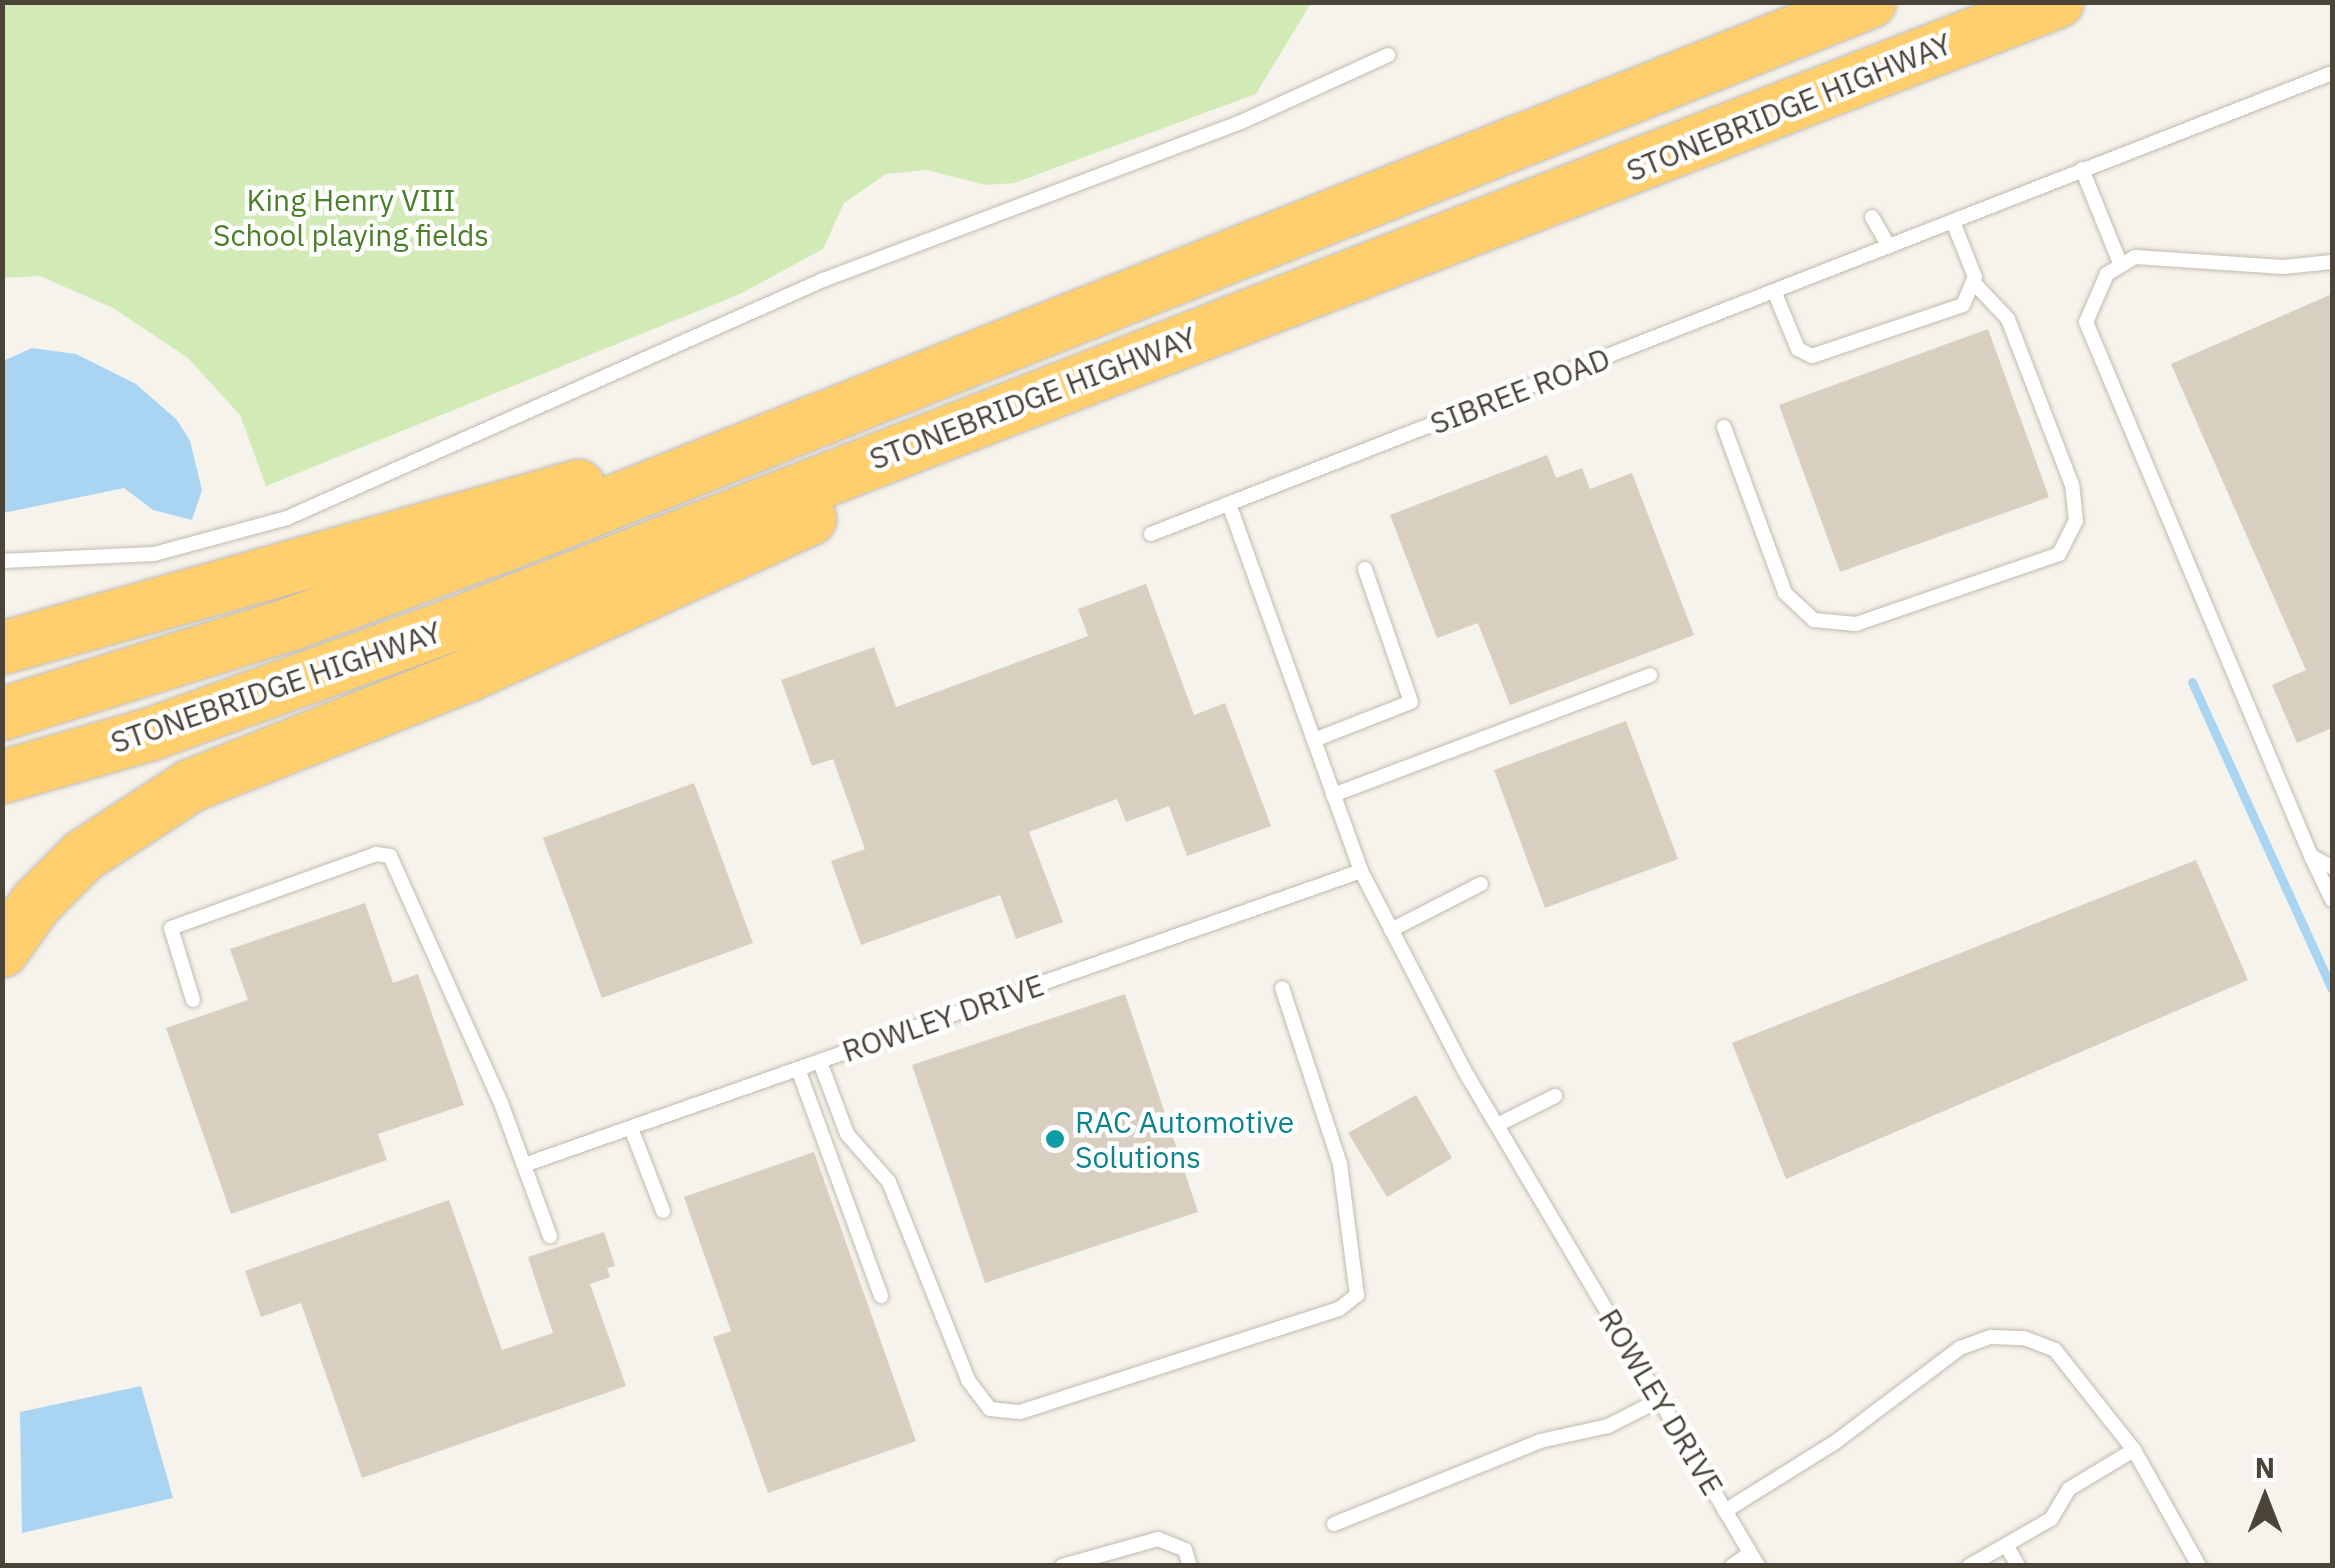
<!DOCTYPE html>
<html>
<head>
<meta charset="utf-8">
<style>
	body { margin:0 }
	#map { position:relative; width:2335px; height:1568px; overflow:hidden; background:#f6f3ec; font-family:"IBM Plex Sans",sans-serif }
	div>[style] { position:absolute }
	.green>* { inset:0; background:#d2eab5 }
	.water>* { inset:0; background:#a9d4f2 }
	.stream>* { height:9px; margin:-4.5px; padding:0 4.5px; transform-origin:4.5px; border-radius:4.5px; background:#a9d4f2 }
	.building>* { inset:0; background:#d8cfc1 }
	.roads { filter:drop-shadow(0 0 2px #c2bbae) drop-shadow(0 0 2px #c2bbae) }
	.lane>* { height:14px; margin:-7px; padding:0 7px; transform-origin:7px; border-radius:7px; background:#fff }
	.highway>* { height:52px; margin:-26px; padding:0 26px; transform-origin:26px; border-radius:26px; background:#ffcf6e }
	.dots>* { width:28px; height:28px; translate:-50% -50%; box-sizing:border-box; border:5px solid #fff; border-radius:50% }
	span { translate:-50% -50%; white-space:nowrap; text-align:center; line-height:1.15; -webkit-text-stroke:9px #fff; paint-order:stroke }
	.street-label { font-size:30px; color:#4b4439 }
	.park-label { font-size:30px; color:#4a7f2a }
	.culture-label { font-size:30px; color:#0d838f }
	.left { translate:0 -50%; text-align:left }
	.frame { position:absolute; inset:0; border:5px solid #4b4439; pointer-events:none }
	.north { position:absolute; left:2215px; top:1448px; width:100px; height:100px; -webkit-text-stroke:8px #fff; paint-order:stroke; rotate:0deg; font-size:28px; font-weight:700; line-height:40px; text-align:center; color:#4b4439 }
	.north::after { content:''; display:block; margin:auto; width:35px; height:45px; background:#4b4439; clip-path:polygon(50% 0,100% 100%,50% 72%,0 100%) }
</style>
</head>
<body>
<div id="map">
	<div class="green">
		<i style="clip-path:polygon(3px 2px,1311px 2px,1311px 3px,1256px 94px,1014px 183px,986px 185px,927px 170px,886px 174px,844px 203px,823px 249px,740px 294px,266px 486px,240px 415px,188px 358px,113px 308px,40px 276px,3px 278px)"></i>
	</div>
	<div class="water">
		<i style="clip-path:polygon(32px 348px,76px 354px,136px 384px,177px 420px,190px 441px,202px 490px,192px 520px,153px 510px,124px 488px,3px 513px,3px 361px)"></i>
		<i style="clip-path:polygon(141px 1386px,173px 1498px,22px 1533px,20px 1412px)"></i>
	</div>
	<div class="stream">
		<i style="left:2192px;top:682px;width:337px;rotate:65.5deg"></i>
	</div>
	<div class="building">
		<i style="clip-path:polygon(2332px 294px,2332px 728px,2297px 743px,2272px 685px,2306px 670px,2171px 364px)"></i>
		<i style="clip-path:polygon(1988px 329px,2049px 497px,1840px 572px,1779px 405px)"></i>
		<i style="clip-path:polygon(1547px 455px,1556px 478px,1582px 468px,1590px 489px,1632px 473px,1694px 635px,1510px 705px,1478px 623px,1437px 638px,1390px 515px)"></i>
		<i style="clip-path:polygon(1146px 584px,1194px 715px,1225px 703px,1271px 826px,1187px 856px,1169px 806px,1126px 822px,1117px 799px,1029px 832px,1063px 922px,1016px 939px,1000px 895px,861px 945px,831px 861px,865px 849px,833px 759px,812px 766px,781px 680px,874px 647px,896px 707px,1088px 636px,1078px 609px)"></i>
		<i style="clip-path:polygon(1626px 721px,1678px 859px,1545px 908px,1494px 770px)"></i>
		<i style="clip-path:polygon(694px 783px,753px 943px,602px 998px,543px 838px)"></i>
		<i style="clip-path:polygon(2196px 860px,2248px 980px,1786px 1179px,1732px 1043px)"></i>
		<i style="clip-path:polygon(365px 903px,393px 983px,418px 974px,464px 1105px,378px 1134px,387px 1160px,231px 1214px,166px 1028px,248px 1000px,230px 949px)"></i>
		<i style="clip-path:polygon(1125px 994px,1198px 1212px,985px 1283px,912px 1065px)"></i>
		<i style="clip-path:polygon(1416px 1095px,1452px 1158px,1387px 1197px,1348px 1133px)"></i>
		<i style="clip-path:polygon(814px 1152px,916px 1441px,768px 1493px,713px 1337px,731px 1331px,684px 1197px)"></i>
		<i style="clip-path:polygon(449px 1200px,502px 1350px,553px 1333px,528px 1257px,604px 1232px,615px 1266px,607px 1268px,610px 1277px,590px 1284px,626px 1386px,362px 1478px,301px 1303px,261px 1317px,245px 1271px)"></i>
	</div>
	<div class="roads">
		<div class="lane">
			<i style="left:2082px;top:169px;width:101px;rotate:68deg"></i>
			<i style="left:1872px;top:217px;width:34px;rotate:60deg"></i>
			<i style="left:2332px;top:262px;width:49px;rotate:174.2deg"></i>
			<i style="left:2283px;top:267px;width:148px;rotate:-176.1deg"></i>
			<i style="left:2135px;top:257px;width:33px;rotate:149deg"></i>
			<i style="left:2107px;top:274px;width:52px;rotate:113.6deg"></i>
			<i style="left:2086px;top:322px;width:579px;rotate:67.15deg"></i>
			<i style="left:2311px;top:856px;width:24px;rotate:28deg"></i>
			<i style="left:1774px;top:291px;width:63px;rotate:67.5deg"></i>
			<i style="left:1798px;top:349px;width:16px;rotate:27deg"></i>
			<i style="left:1812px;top:356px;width:159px;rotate:-18.7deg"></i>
			<i style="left:1963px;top:305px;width:30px;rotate:-67deg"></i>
			<i style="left:1975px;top:277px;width:59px;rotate:-111.8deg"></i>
			<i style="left:1724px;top:427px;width:177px;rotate:69.8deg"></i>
			<i style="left:1785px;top:593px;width:40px;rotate:43deg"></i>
			<i style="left:1814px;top:620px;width:42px;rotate:5.4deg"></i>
			<i style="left:1856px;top:624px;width:215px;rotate:-19deg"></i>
			<i style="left:2059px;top:554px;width:37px;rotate:-63deg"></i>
			<i style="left:2076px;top:521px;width:36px;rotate:-96deg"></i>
			<i style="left:2072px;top:485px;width:178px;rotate:-111.1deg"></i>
			<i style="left:2008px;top:319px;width:47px;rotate:-133.3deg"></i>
			<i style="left:1229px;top:504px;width:390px;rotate:70.2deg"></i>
			<i style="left:1361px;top:871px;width:224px;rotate:62.6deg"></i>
			<i style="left:1464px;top:1070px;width:577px;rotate:59.34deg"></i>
			<i style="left:1151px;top:534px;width:1268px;rotate:-21.32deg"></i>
			<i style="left:2px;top:561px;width:152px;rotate:-2.6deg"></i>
			<i style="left:154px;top:554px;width:138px;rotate:-15.1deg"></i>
			<i style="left:287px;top:518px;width:586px;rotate:-23.94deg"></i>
			<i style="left:823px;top:280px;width:445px;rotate:-20.7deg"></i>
			<i style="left:1239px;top:123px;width:164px;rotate:-24.5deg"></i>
			<i style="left:1314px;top:740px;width:104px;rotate:-21.4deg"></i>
			<i style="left:1411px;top:702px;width:141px;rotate:-109.1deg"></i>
			<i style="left:1333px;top:795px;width:339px;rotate:-20.7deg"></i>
			<i style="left:2311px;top:856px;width:49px;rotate:64.5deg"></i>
			<i style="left:1391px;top:930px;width:101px;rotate:-27.1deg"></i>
			<i style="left:193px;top:1000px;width:75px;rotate:-107deg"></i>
			<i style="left:171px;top:928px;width:218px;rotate:-19.8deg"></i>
			<i style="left:376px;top:854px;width:14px;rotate:8deg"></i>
			<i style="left:390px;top:856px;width:271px;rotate:65.8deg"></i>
			<i style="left:501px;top:1103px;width:142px;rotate:69.8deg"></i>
			<i style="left:820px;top:1062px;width:77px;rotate:69.4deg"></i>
			<i style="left:847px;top:1134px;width:64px;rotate:48.8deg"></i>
			<i style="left:889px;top:1182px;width:213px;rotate:68.2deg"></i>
			<i style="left:968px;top:1380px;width:36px;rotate:53deg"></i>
			<i style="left:990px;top:1409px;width:30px;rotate:6deg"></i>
			<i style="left:1020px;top:1412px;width:335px;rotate:-17.9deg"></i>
			<i style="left:1339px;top:1309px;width:23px;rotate:-38deg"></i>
			<i style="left:1357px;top:1295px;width:132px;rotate:-97.4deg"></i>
			<i style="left:1340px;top:1164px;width:185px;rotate:-108.2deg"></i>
			<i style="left:798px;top:1069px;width:242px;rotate:69.9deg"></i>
			<i style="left:1497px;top:1125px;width:65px;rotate:-26.6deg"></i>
			<i style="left:631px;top:1128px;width:89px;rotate:68.9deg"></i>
			<i style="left:524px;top:1165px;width:887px;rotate:-19.35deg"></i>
			<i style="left:1725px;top:1511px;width:128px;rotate:-32deg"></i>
			<i style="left:1834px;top:1443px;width:158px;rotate:-37deg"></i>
			<i style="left:1960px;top:1348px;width:33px;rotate:-20deg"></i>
			<i style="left:1991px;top:1337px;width:33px;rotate:2deg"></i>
			<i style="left:2024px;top:1338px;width:33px;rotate:21deg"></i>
			<i style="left:2055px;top:1350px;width:127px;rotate:51.7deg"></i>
			<i style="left:1334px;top:1524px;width:222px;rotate:-21.9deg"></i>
			<i style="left:1540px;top:1441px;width:70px;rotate:-12.4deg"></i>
			<i style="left:1608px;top:1426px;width:57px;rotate:-27deg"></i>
			<i style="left:2006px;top:1545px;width:24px;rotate:60deg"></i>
			<i style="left:1062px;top:1566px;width:100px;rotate:-15.7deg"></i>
			<i style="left:1158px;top:1539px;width:29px;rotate:22deg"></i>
			<i style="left:1185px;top:1550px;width:17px;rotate:73deg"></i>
			<i style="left:1732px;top:1566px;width:22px;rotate:-36deg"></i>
			<i style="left:1969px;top:1566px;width:95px;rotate:-29.8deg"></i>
			<i style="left:2051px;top:1519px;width:35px;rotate:-59deg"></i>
			<i style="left:2069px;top:1489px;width:76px;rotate:-31deg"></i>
			<i style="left:2134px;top:1450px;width:133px;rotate:60.7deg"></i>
		</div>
		<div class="highway">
			<i style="left:2px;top:648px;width:599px;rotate:-15.68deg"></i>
			<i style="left:2px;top:714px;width:300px;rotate:-17.3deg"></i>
			<i style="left:288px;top:625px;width:228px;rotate:-20.3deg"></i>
			<i style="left:502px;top:546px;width:1472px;rotate:-21.69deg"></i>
			<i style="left:2px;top:777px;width:158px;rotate:-16.1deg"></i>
			<i style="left:154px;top:733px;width:320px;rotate:-19.9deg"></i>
			<i style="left:455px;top:624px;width:1719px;rotate:-21.22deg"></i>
			<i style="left:2px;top:951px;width:60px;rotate:-54.5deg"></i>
			<i style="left:37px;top:902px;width:65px;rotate:-45deg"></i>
			<i style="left:83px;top:856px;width:128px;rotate:-33.2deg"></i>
			<i style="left:190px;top:786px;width:300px;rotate:-21.7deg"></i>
			<i style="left:469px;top:675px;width:375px;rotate:-24.6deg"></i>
		</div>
	</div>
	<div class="dots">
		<i style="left:1055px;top:1139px;background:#0f9aa8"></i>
	</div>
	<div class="street-label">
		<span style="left:1789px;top:107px;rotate:-22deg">STONEBRIDGE HIGHWAY</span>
		<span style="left:1520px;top:391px;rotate:-21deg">SIBREE ROAD</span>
		<span style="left:1033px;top:398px;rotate:-21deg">STONEBRIDGE HIGHWAY</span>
		<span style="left:276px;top:687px;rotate:-19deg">STONEBRIDGE HIGHWAY</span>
		<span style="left:943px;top:1018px;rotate:-19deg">ROWLEY DRIVE</span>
		<span style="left:1661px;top:1402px;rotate:59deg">ROWLEY DRIVE</span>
	</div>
	<div class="park-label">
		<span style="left:351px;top:217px">King Henry VIII<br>School playing fields</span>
	</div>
	<div class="culture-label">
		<span class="left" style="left:1075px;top:1139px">RAC Automotive<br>Solutions</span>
	</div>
	<div class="frame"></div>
	<div class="north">N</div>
</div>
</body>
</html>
